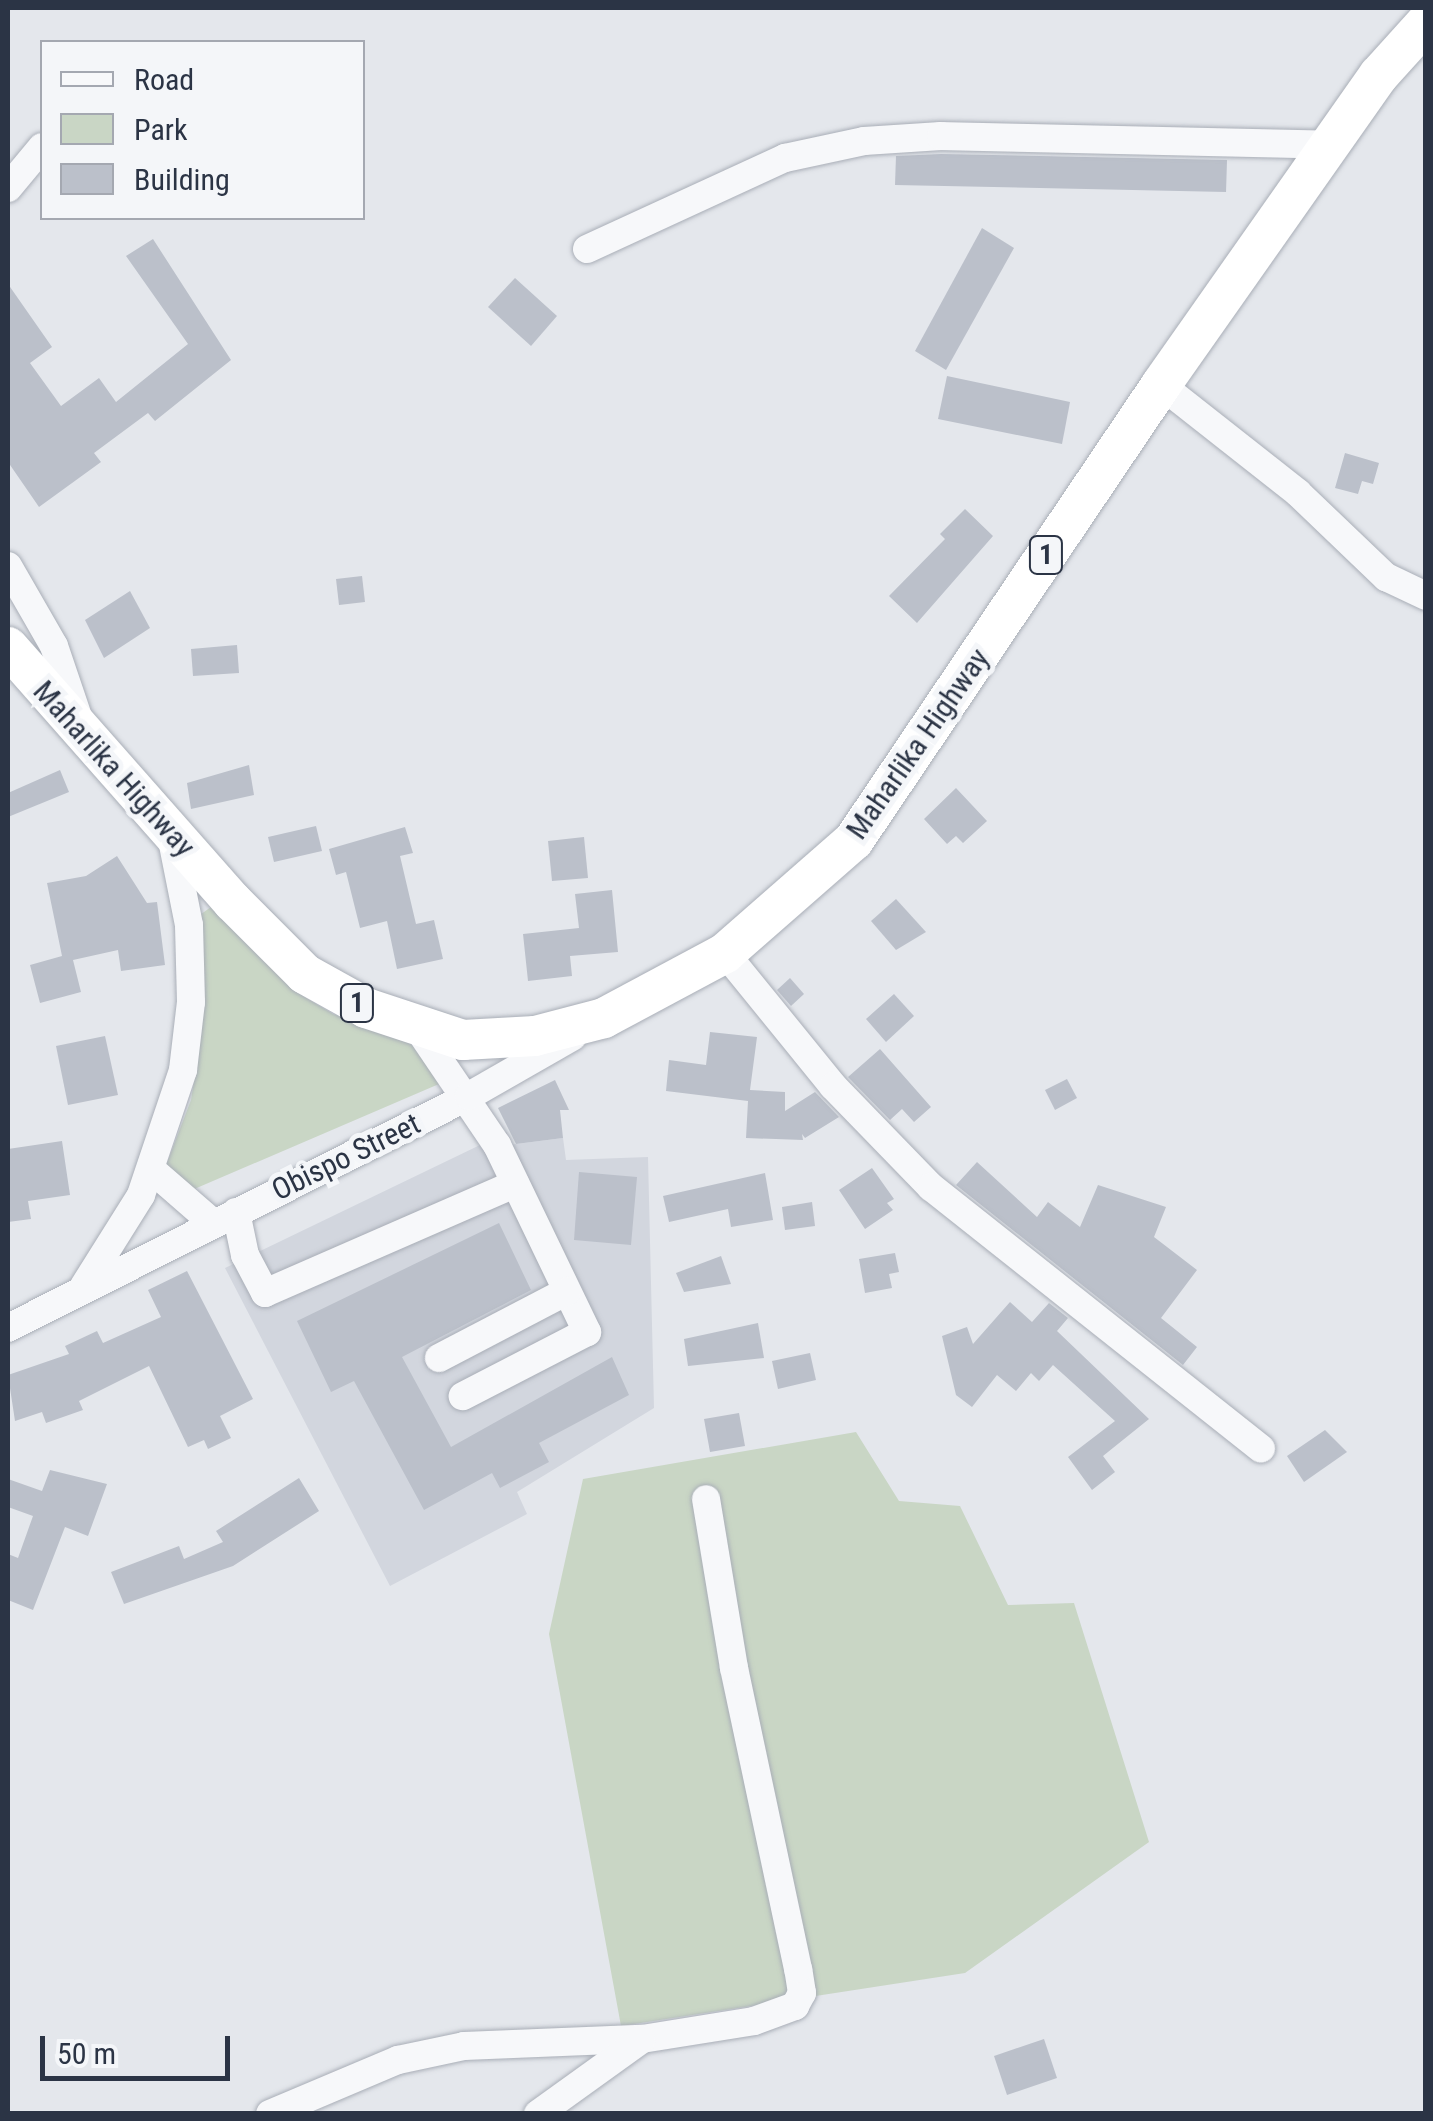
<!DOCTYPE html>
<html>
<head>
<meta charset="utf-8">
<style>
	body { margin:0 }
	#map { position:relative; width:1433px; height:2121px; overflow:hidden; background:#e4e7ec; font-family:"Roboto Condensed",sans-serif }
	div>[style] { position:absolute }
	.built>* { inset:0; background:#d2d6de }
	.green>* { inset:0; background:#c9d6c5 }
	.building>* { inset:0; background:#bbc0ca }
	.roads { filter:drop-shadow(0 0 2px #a9aeb7) drop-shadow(0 0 2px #a9aeb7) }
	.minor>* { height:28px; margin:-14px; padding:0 14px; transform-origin:14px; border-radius:14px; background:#f7f8fa }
	.highway>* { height:40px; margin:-20px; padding:0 20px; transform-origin:20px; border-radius:20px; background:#fff }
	span { translate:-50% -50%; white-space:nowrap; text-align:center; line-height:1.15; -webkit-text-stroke:10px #f4f6f9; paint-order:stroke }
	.shield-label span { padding:2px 8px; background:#f4f6f9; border:2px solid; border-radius:8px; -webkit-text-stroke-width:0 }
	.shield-label { font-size:28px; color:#2b3445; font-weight:700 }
	.street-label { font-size:30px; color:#2b3445 }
	.frame { position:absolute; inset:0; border:10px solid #2b3445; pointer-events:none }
	.legend { position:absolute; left:40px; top:40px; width:325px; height:180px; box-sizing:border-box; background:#f4f6f9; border:2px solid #a4a8b1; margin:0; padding:12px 18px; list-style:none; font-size:30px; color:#2b3445 }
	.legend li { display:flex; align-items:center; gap:20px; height:50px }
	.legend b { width:50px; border:2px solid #a4a8b1 }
	.scale { position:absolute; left:40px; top:2036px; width:190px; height:45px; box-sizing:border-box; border:5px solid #2b3445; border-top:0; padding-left:12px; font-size:30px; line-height:35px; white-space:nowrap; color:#2b3445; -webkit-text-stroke:8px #f4f6f9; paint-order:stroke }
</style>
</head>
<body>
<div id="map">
	<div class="built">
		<i style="clip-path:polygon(507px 1132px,507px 1145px,563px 1138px,566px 1160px,648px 1157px,654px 1408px,517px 1492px,527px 1514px,390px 1586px,225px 1268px)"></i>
	</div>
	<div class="green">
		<i style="clip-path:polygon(211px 907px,298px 993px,333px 1014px,416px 1041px,439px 1068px,439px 1084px,192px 1190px,165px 1168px,191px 1100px,202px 1030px,197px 917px)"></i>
		<i style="clip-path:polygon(856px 1432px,899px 1501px,960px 1506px,1008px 1605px,1074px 1603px,1149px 1842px,965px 1973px,621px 2026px,549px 1634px,583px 1479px)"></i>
	</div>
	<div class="building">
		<i style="clip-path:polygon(941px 154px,1227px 160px,1226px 192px,895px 185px,896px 156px)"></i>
		<i style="clip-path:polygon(982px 228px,1014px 248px,946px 370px,915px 351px)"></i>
		<i style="clip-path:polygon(153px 239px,231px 360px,155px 421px,148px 413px,94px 453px,101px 462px,39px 507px,8px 462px,8px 284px,52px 347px,30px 363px,61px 406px,99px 378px,116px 402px,188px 344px,126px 256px)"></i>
		<i style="clip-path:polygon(515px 278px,557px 316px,531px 346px,488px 307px)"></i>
		<i style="clip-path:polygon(947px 376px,1070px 402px,1062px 444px,938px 419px)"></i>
		<i style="clip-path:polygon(1345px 453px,1379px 463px,1373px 484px,1362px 481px,1358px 494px,1335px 488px)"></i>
		<i style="clip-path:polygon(965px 509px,993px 536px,917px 623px,889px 596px,945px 539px,940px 534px)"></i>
		<i style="clip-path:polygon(362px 576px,365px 602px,339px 605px,336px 579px)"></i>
		<i style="clip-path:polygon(130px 591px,150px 628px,104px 658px,85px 620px)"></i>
		<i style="clip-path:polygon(237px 645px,239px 673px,193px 676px,191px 649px)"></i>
		<i style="clip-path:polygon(249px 765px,254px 795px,191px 809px,187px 783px)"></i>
		<i style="clip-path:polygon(60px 770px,69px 792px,8px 817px,8px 793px)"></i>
		<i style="clip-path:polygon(956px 788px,987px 821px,963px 843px,956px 836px,947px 844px,924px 819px)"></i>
		<i style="clip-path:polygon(316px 826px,322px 851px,274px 862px,268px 837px)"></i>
		<i style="clip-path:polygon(405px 827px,413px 853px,400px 856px,416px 924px,434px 920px,443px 959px,397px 969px,387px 921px,360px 928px,346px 872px,336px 875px,329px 849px)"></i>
		<i style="clip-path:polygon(584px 837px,588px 878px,552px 881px,548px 841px)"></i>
		<i style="clip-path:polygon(117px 856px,147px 903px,157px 902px,165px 965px,121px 971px,118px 950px,73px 960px,81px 992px,40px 1003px,30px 965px,62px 956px,47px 883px,86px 876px)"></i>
		<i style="clip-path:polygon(612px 890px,618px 952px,570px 956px,572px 976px,528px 981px,523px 934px,579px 928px,575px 894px)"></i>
		<i style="clip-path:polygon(896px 899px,926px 932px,896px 950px,871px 921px)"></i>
		<i style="clip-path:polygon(790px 978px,804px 994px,791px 1006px,777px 990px)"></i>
		<i style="clip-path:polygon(894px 994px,914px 1016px,886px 1042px,866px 1019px)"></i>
		<i style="clip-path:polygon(710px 1032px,757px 1037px,750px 1090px,785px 1092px,785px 1111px,815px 1092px,839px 1117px,805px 1138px,802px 1134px,803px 1140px,746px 1138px,748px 1101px,666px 1091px,669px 1060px,706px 1065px)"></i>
		<i style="clip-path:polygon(105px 1036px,118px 1095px,68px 1105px,56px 1046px)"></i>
		<i style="clip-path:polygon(880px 1049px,931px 1107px,914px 1122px,902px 1109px,890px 1120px,848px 1077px)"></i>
		<i style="clip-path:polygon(1067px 1079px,1077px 1098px,1055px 1110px,1045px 1090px)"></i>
		<i style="clip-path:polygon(555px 1080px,569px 1110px,560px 1110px,563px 1138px,516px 1144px,498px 1108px)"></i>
		<i style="clip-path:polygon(62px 1141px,70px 1195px,28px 1201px,31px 1219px,8px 1222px,8px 1149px)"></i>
		<i style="clip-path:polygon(977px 1162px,1037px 1217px,1048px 1202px,1080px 1227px,1098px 1185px,1166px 1207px,1154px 1237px,1197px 1270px,1161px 1318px,1197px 1347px,1183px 1365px,956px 1185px)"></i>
		<i style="clip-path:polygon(872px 1168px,894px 1199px,887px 1203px,893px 1210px,865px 1229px,839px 1190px)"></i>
		<i style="clip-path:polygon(579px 1172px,637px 1177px,631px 1245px,574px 1240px)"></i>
		<i style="clip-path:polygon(765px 1173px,773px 1220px,731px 1227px,728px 1209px,669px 1222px,663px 1196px)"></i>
		<i style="clip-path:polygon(812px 1202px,815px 1226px,785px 1230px,782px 1207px)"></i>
		<i style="clip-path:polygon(499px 1223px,531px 1290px,402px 1357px,451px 1447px,612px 1357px,629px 1395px,539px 1443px,549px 1462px,500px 1488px,492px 1473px,424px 1510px,354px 1381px,331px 1392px,297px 1321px)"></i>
		<i style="clip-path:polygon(895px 1253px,899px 1272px,889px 1274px,892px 1288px,865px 1293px,859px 1259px)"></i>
		<i style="clip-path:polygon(721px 1256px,731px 1284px,684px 1292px,676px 1273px)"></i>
		<i style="clip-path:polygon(187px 1271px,253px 1399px,220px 1416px,231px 1438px,208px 1449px,204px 1440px,188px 1447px,149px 1366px,79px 1401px,83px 1410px,46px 1423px,42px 1412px,15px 1421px,8px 1375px,69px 1354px,65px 1346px,97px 1331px,103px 1343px,161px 1317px,148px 1290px)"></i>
		<i style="clip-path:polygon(1010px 1302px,1032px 1322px,1049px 1303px,1068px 1318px,1057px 1331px,1149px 1419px,1103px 1456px,1115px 1472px,1092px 1490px,1068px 1457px,1115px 1421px,1053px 1365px,1039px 1381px,1031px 1373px,1016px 1391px,997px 1375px,972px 1407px,956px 1395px,942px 1336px,967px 1327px,973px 1344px)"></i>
		<i style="clip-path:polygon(758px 1323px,764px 1358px,688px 1366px,684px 1339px)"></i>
		<i style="clip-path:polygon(810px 1353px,816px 1380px,778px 1389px,772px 1361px)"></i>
		<i style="clip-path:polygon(739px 1413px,745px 1446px,710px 1452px,704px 1419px)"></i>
		<i style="clip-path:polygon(1325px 1430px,1347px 1452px,1304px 1482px,1287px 1456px)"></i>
		<i style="clip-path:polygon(50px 1470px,107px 1484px,88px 1536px,65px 1527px,33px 1610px,8px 1600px,8px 1554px,18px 1558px,33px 1516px,8px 1507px,8px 1479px,42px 1491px)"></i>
		<i style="clip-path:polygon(299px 1478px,319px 1511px,233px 1566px,124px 1604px,111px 1572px,179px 1546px,184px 1559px,223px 1542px,216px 1531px)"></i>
		<i style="clip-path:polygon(1044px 2039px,1057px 2078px,1007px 2095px,994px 2056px)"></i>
	</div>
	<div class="roads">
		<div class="minor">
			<i style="left:8px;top:188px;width:53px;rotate:-50.3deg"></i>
			<i style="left:587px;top:249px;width:218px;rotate:-24.7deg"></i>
			<i style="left:785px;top:158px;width:81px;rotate:-12.1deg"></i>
			<i style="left:864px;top:141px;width:77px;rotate:-3.7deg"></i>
			<i style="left:941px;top:136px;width:388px;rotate:1.3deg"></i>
			<i style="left:1161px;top:385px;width:174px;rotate:38.2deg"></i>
			<i style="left:1298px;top:493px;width:122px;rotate:43.7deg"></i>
			<i style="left:1386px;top:577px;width:44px;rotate:25.4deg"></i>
			<i style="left:8px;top:566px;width:92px;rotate:60.1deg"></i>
			<i style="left:54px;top:646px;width:75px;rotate:71.3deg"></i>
			<i style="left:725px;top:953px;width:171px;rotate:50.9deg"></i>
			<i style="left:833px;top:1086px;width:141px;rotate:45.9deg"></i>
			<i style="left:931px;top:1187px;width:421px;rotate:38.4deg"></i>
			<i style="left:419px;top:1030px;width:139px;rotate:55.9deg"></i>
			<i style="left:497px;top:1145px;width:208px;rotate:64.3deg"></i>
			<i style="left:587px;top:1332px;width:140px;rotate:152.7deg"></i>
			<i style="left:152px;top:1170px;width:81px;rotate:41deg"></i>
			<i style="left:236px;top:1212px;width:44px;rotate:78.2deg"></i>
			<i style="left:245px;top:1255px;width:43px;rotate:62.2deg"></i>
			<i style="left:265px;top:1293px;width:273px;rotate:-23.6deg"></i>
			<i style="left:84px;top:1286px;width:107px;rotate:-57.9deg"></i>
			<i style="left:141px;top:1195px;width:132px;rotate:-71.4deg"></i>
			<i style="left:183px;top:1070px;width:68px;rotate:-83.3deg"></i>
			<i style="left:191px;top:1002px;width:77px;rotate:-91.5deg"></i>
			<i style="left:189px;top:925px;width:92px;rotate:-101.3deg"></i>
			<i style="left:8px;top:1328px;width:516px;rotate:-26.71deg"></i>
			<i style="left:469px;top:1096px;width:119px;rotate:-29.8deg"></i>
			<i style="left:439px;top:1358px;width:144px;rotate:-27.6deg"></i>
			<i style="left:270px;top:2114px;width:139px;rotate:-22.9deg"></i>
			<i style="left:398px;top:2060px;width:67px;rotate:-12deg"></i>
			<i style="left:464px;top:2046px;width:178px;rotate:-2.3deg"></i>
			<i style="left:642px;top:2039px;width:113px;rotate:-9.1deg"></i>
			<i style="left:754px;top:2021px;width:44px;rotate:-20.1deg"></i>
			<i style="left:795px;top:2006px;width:15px;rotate:-62deg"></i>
			<i style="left:802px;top:1993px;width:24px;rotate:-99deg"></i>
			<i style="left:798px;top:1969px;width:308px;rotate:-102deg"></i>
			<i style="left:734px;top:1668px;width:171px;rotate:-99.4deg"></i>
			<i style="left:538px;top:2114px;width:127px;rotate:-35.7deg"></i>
		</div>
		<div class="highway">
			<i style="left:8px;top:647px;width:339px;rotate:48.6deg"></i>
			<i style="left:232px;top:901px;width:103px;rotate:45deg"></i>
			<i style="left:305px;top:974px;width:70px;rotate:29.1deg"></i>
			<i style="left:366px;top:1008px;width:102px;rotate:18.3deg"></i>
			<i style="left:463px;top:1040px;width:72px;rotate:-3.2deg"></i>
			<i style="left:535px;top:1036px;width:71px;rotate:-14.6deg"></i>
			<i style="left:604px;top:1018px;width:137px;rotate:-28.2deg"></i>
			<i style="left:725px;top:953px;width:171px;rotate:-41.2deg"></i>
			<i style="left:854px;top:840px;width:549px;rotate:-55.99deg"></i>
			<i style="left:1161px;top:385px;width:379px;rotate:-54.9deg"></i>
			<i style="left:1379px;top:75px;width:70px;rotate:-47.9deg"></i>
		</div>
	</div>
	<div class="shield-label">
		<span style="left:1046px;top:555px">1</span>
		<span style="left:357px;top:1003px">1</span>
	</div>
	<div class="street-label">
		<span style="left:918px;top:744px;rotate:-55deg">Maharlika Highway</span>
		<span style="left:114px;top:769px;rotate:48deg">Maharlika Highway</span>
		<span style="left:346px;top:1157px;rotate:-26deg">Obispo Street</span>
	</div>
	<div class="frame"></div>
	<ul class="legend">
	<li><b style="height:12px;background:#f7f8fa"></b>Road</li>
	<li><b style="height:28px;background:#c9d6c5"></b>Park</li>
	<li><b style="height:28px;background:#bbc0ca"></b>Building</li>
	</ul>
	<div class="scale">50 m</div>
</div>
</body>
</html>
